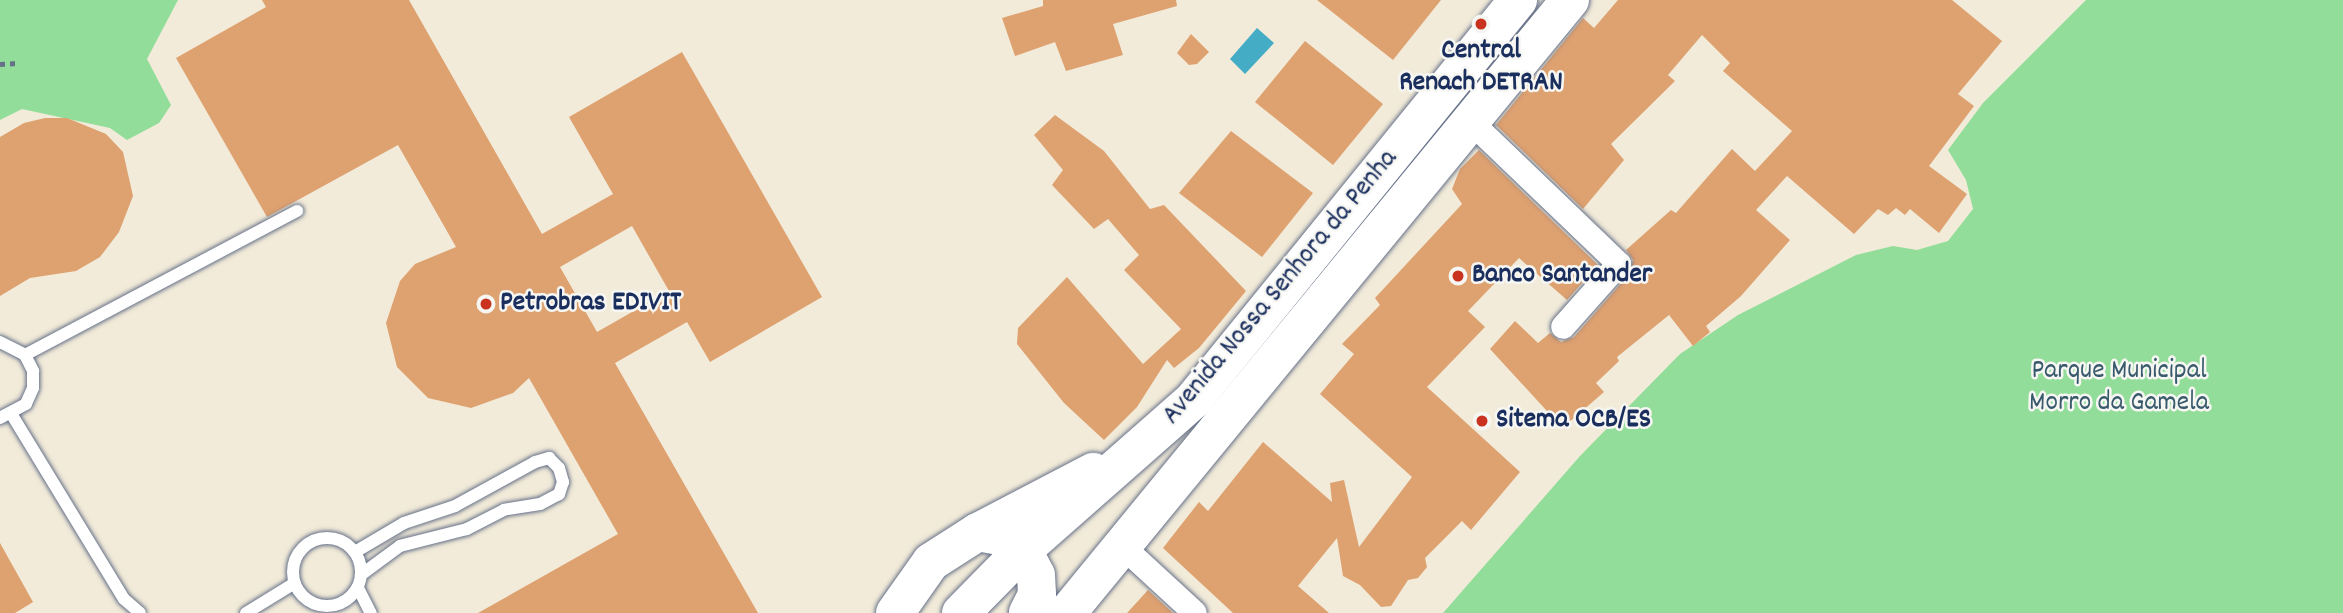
<!DOCTYPE html>
<html>
<head>
<meta charset="utf-8">
<style>
	body { margin:0 }
	#map { position:relative; width:2343px; height:613px; overflow:hidden; background:#f2ebd9; font-family:Dekko,sans-serif }
	div>[style] { position:absolute }
	.green>* { inset:0; background:#92dd99 }
	.water>* { inset:0; background:#45acc5 }
	.building>* { inset:0; background:#dea170 }
	.path>* { height:4.5px; margin-top:-2.25px; transform-origin:0; background:repeating-linear-gradient(90deg,#667189 0 5px,transparent 0 10px) }
	.roads { filter:drop-shadow(0 0 2px #667189) drop-shadow(0 0 2px #667189) }
	.service>* { height:12px; margin:-6px; padding:0 6px; transform-origin:6px; border-radius:6px; background:#fff }
	.service>.ring { margin:-6px; padding:0; box-sizing:content-box; background:none; border:12px solid #fff; border-radius:50% }
	.minor>* { height:24px; margin:-12px; padding:0 12px; transform-origin:12px; border-radius:12px; background:#fff }
	.primary>* { height:38px; margin:-19px; padding:0 19px; transform-origin:19px; border-radius:19px; background:#fff }
	.dots>* { width:19px; height:19px; translate:-50% -50%; box-sizing:border-box; border:4px solid #f6f6f2; border-radius:50% }
	span { translate:-50% -50%; white-space:nowrap; text-align:center; line-height:1.15; -webkit-text-stroke:5px #f6f6f2; paint-order:stroke }
	.poi-label { font-size:28px; color:#1b2f5e; font-weight:700 }
	.left { translate:0 -50%; text-align:left }
	.street-label { font-size:28px; color:#1b2f5e }
	.park-label { font-size:28px; color:#395a6d }
</style>
</head>
<body>
<div id="map">
	<div class="green">
		<i style="clip-path:polygon(0 0,178px 0,147px 59px,171px 105px,159px 123px,127px 140px,110px 128px,22px 109px,0 120px)"></i>
		<i style="clip-path:polygon(2086px 0,2343px 0,2343px 613px,1443px 613px,1580px 456px,1680px 354px,1738px 315px,1856px 255px,1893px 246px,1917px 250px,1948px 241px,1973px 209px,1966px 180px,1948px 150px,1983px 103px)"></i>
	</div>
	<div class="water">
		<i style="clip-path:polygon(1257px 28px,1274px 43px,1245px 74px,1230px 59px)"></i>
	</div>
	<div class="building">
		<i style="clip-path:polygon(evenodd,262px 0,409px 0,542px 234px,613px 194px,569px 117px,682px 52px,822px 297px,710px 362px,687px 322px,615px 363px,758px 613px,478px 613px,618px 534px,529px 378px,513px 393px,471px 408px,428px 398px,397px 367px,386px 323px,400px 281px,415px 264px,456px 247px,398px 145px,267px 217px,176px 58px,266px 7px,262px 0,632px 226px,669px 291px,597px 332px,560px 267px,632px 226px)"></i>
		<i style="clip-path:polygon(1043px 0,1176px 0,1177px 6px,1113px 24px,1123px 55px,1066px 71px,1055px 42px,1015px 56px,1002px 18px,1043px 6px)"></i>
		<i style="clip-path:polygon(1317px 0,1441px 0,1393px 60px)"></i>
		<i style="clip-path:polygon(1618px 0,1952px 0,2002px 41px,1958px 94px,1974px 106px,1929px 166px,1967px 194px,1939px 233px,1910px 209px,1905px 215px,1896px 208px,1888px 215px,1878px 209px,1854px 234px,1787px 176px,1756px 210px,1790px 240px,1741px 296px,1706px 326px,1710px 332px,1693px 346px,1669px 315px,1617px 357px,1619px 361px,1596px 383px,1604px 392px,1567px 424px,1563px 418px,1558px 423px,1490px 349px,1515px 321px,1538px 343px,1550px 333px,1561px 342px,1574px 337px,1630px 273px,1633px 260px,1626px 250px,1671px 210px,1676px 213px,1732px 149px,1755px 171px,1792px 131px,1723px 71px,1730px 63px,1702px 35px,1668px 75px,1675px 81px,1611px 144px,1624px 160px,1583px 209px,1496px 125px,1583px 18px,1594px 28px)"></i>
		<i style="clip-path:polygon(1191px 34px,1209px 52px,1197px 64px,1189px 65px,1177px 53px)"></i>
		<i style="clip-path:polygon(1305px 41px,1383px 104px,1333px 165px,1255px 102px)"></i>
		<i style="clip-path:polygon(1055px 115px,1104px 151px,1150px 209px,1164px 205px,1246px 291px,1199px 348px,1174px 368px,1167px 360px,1137px 407px,1104px 440px,1064px 403px,1017px 344px,1018px 328px,1067px 277px,1143px 364px,1181px 329px,1124px 270px,1139px 255px,1108px 219px,1094px 229px,1052px 185px,1063px 170px,1034px 135px)"></i>
		<i style="clip-path:polygon(45px 118px,67px 118px,106px 134px,123px 152px,133px 196px,119px 232px,100px 257px,76px 271px,30px 278px,0 296px,0 137px,24px 123px)"></i>
		<i style="clip-path:polygon(1231px 131px,1313px 193px,1262px 257px,1179px 193px)"></i>
		<i style="clip-path:polygon(1479px 150px,1598px 265px,1567px 300px,1519px 258px,1468px 311px,1485px 327px,1427px 387px,1520px 472px,1471px 530px,1462px 521px,1425px 558px,1427px 567px,1418px 578px,1408px 580px,1391px 606px,1381px 607px,1360px 585px,1343px 576px,1337px 538px,1298px 586px,1329px 613px,1233px 613px,1163px 548px,1199px 502px,1208px 511px,1263px 442px,1332px 502px,1330px 483px,1344px 480px,1359px 547px,1412px 477px,1320px 394px,1354px 354px,1342px 344px,1380px 305px,1375px 298px,1462px 204px,1452px 189px,1460px 169px)"></i>
		<i style="clip-path:polygon(0 543px,33px 602px,15px 613px,0 613px)"></i>
		<i style="clip-path:polygon(1148px 590px,1173px 613px,1127px 613px)"></i>
	</div>
	<div class="path">
		<i style="left:0;top:64px;width:18px;rotate:-3deg"></i>
	</div>
	<div class="roads">
		<div class="service">
			<i style="left:0;top:342px;width:28px;rotate:27deg"></i>
			<i style="left:25px;top:355px;width:18px;rotate:63deg"></i>
			<i style="left:33px;top:371px;width:17px;rotate:90deg"></i>
			<i style="left:33px;top:388px;width:17px;rotate:114deg"></i>
			<i style="left:26px;top:404px;width:30px;rotate:152deg"></i>
			<i style="left:25px;top:355px;width:308px;rotate:-27.9deg"></i>
			<i style="left:12px;top:415px;width:215px;rotate:58.7deg"></i>
			<i style="left:124px;top:599px;width:21px;rotate:41deg"></i>
			<i class="ring" style="left:293px;top:538px;width:56px;height:56px"></i>
			<i style="left:355px;top:552px;width:57px;rotate:-30.6deg"></i>
			<i style="left:404px;top:523px;width:54px;rotate:-18.4deg"></i>
			<i style="left:455px;top:506px;width:91px;rotate:-28.8deg"></i>
			<i style="left:535px;top:462px;width:15px;rotate:-16deg"></i>
			<i style="left:549px;top:458px;width:14px;rotate:45deg"></i>
			<i style="left:559px;top:468px;width:15px;rotate:74deg"></i>
			<i style="left:563px;top:482px;width:13px;rotate:108deg"></i>
			<i style="left:559px;top:494px;width:21px;rotate:152deg"></i>
			<i style="left:540px;top:504px;width:36px;rotate:171deg"></i>
			<i style="left:504px;top:510px;width:42px;rotate:152.8deg"></i>
			<i style="left:467px;top:529px;width:69px;rotate:165.8deg"></i>
			<i style="left:400px;top:546px;width:47px;rotate:143.6deg"></i>
			<i style="left:358px;top:588px;width:28px;rotate:63deg"></i>
			<i style="left:246px;top:613px;width:57px;rotate:-31.5deg"></i>
		</div>
		<div class="minor">
			<i style="left:1471px;top:122px;width:205px;rotate:43.8deg"></i>
			<i style="left:1619px;top:264px;width:84px;rotate:131.6deg"></i>
			<i style="left:1121px;top:545px;width:100px;rotate:42.6deg"></i>
		</div>
		<div class="primary">
			<i style="left:978px;top:532px;width:130px;rotate:-27.6deg"></i>
			<i style="left:895px;top:613px;width:62px;rotate:-54.8deg"></i>
			<i style="left:931px;top:562px;width:56px;rotate:-32.6deg"></i>
			<i style="left:978px;top:532px;width:26px;rotate:11deg"></i>
			<i style="left:1004px;top:537px;width:23px;rotate:34deg"></i>
			<i style="left:1023px;top:550px;width:28px;rotate:63deg"></i>
			<i style="left:1036px;top:575px;width:20px;rotate:87deg"></i>
			<i style="left:1037px;top:595px;width:20px;rotate:117deg"></i>
			<i style="left:961px;top:613px;width:88px;rotate:-45.5deg"></i>
			<i style="left:1023px;top:550px;width:228px;rotate:-41.4deg"></i>
			<i style="left:1194px;top:399px;width:514px;rotate:-50.92deg"></i>
			<i style="left:1067px;top:613px;width:793px;rotate:-50.63deg"></i>
		</div>
	</div>
	<div class="dots">
		<i style="left:1481px;top:24px;background:#c8321e"></i>
		<i style="left:1458px;top:276px;background:#c8321e"></i>
		<i style="left:486px;top:304px;background:#c8321e"></i>
		<i style="left:1482px;top:421px;background:#c8321e"></i>
	</div>
	<div class="poi-label">
		<span style="left:1481px;top:68px">Central<br>Renach DETRAN</span>
		<span class="left" style="left:1472px;top:276px">Banco Santander</span>
		<span class="left" style="left:500px;top:304px">Petrobras EDIVIT</span>
		<span class="left" style="left:1496px;top:421px">Sitema OCB/ES</span>
	</div>
	<div class="street-label">
		<span style="left:1281px;top:288px;rotate:-50deg">Avenida Nossa Senhora da Penha</span>
	</div>
	<div class="park-label">
		<span style="left:2119px;top:388px">Parque Municipal<br>Morro da Gamela</span>
	</div>
</div>
</body>
</html>
